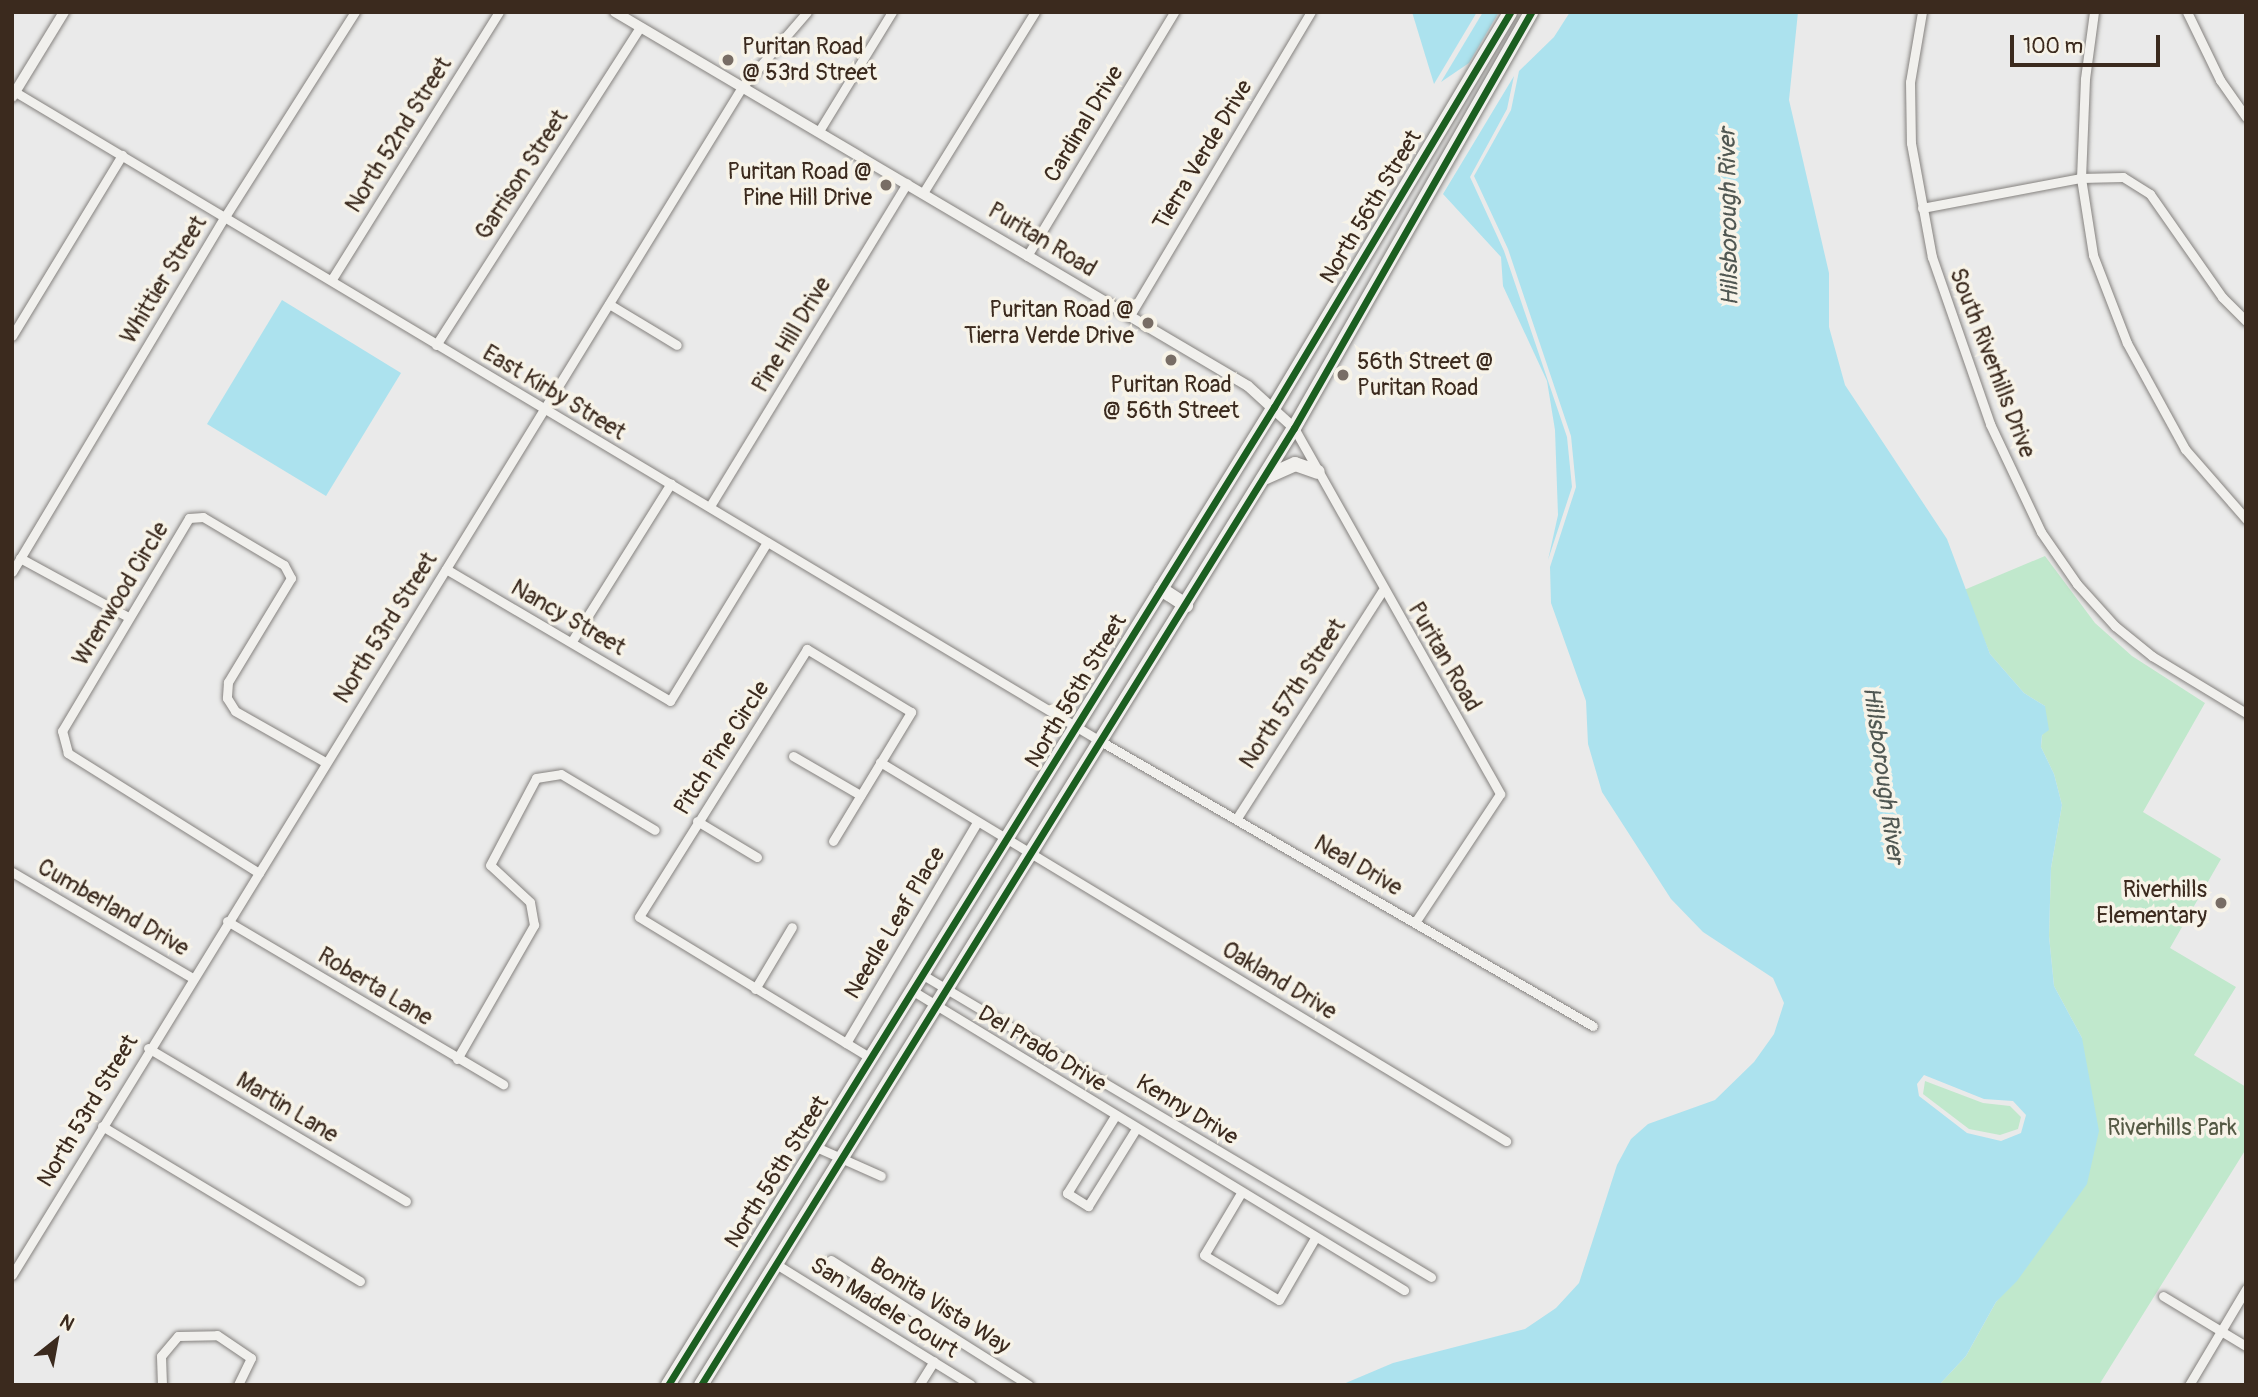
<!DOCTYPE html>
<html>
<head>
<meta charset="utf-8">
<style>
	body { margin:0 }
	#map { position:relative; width:2258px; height:1397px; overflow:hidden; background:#eaeaea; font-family:Pangolin,sans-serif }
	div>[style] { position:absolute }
	.green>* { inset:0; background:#c0e8cc }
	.water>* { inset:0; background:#ace2ee }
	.roads { filter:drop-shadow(0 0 2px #85827f) drop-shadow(0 0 2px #85827f) }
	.minor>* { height:9px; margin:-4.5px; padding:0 4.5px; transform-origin:4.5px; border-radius:4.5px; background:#f1f0ed }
	.tertiary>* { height:10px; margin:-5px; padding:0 5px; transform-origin:5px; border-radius:5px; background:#f1f0ed }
	.primary>* { height:14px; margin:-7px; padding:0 7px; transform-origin:7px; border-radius:7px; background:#f1f0ed }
	.cycleway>* { height:7px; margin:-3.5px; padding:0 3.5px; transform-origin:3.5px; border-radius:3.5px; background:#1b5e20 }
	.dots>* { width:19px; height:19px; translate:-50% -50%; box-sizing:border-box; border:4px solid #f7f3e8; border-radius:50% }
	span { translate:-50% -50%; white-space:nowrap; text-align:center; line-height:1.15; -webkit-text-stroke:7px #f7f3e8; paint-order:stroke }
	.poi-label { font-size:23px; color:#3b2a1e }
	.left { translate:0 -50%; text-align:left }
	.right { translate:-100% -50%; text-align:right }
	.street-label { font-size:23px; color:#3b2a1e }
	.park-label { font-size:23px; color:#545944 }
	.water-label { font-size:24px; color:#505752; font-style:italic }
	.frame { position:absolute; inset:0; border:14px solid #3b2a1e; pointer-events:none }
	.north { position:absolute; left:21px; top:1306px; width:70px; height:70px; -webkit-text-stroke:5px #f7f3e8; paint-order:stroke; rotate:31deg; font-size:19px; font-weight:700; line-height:28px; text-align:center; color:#3b2a1e }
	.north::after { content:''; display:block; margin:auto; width:24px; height:32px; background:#3b2a1e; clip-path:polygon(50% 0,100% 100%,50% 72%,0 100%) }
	.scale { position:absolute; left:2010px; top:35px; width:150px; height:32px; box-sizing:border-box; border:4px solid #3b2a1e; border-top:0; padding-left:9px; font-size:21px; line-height:24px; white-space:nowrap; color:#3b2a1e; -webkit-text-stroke:5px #f7f3e8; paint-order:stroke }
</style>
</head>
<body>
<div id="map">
	<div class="green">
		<i style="clip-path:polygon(2045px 556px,2095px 623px,2132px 656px,2205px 703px,2143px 812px,2221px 859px,2170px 948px,2236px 987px,2194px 1055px,2246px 1087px,2246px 1149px,2099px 1385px,1939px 1385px,1966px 1356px,1996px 1302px,2041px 1245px,2082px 1038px,2054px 986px,2049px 936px,2051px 868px,2062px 805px,2054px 774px,2041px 747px,2045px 706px,2024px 693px,1990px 654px,1964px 590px)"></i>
		<i style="clip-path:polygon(1925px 1081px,1983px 1103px,2010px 1106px,2021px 1117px,2018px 1129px,2000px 1135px,1969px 1129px,1923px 1094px)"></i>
	</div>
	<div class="water">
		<i style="clip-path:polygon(1412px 12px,1477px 12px,1434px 84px)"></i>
		<i style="clip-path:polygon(1483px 12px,1499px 12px,1469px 63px,1441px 82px)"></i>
		<i style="clip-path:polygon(evenodd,1570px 12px,1798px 12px,1789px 100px,1829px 273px,1829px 327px,1845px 385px,1947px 539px,1990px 654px,2024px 693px,2045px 706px,2049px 730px,2042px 735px,2041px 747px,2054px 774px,2062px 805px,2051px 868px,2049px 936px,2054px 986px,2082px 1038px,2099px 1131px,2087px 1184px,2017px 1281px,1996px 1302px,1966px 1356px,1939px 1385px,1341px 1385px,1393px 1363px,1525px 1329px,1556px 1308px,1579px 1283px,1617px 1165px,1631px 1139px,1648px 1124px,1715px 1100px,1754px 1062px,1774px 1034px,1784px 1003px,1773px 978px,1703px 932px,1671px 899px,1602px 792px,1588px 744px,1586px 701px,1551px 603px,1550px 567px,1576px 487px,1571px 436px,1508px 249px,1474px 176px,1511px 110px,1519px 71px,1554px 37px,1570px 12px,1924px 1075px,1984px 1099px,2013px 1101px,2026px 1115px,2021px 1133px,2001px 1141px,1967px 1133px,1919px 1096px,1917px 1084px,1924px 1075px)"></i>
		<i style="clip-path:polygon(1514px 76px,1507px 109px,1470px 177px,1504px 251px,1567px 437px,1572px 487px,1548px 560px,1558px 515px,1555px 430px,1547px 381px,1503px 286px,1501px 257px,1443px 194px)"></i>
		<i style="clip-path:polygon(282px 300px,401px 373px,326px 496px,207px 424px)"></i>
	</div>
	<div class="roads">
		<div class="minor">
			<i style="left:1922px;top:12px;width:71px;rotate:99.7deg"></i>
			<i style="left:1910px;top:82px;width:61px;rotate:89.1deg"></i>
			<i style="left:1911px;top:143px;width:116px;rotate:79.6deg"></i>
			<i style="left:1932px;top:257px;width:177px;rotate:70.8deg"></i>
			<i style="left:1990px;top:424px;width:119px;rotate:64.7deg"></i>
			<i style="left:2041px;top:532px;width:63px;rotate:55.3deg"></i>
			<i style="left:2077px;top:584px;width:57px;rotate:47.9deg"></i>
			<i style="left:2115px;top:626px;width:48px;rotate:39deg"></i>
			<i style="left:2152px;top:656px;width:110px;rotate:31.2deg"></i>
			<i style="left:2094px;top:12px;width:68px;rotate:97.7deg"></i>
			<i style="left:2085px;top:79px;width:99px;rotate:92.3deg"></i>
			<i style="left:2081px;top:178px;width:78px;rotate:81.1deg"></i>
			<i style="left:2093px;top:255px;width:94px;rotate:68.9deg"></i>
			<i style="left:2127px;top:343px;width:121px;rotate:61.3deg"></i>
			<i style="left:2185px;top:449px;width:93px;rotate:48.9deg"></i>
			<i style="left:2187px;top:12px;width:76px;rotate:64.1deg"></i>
			<i style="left:2220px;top:80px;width:45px;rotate:54.9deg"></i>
			<i style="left:12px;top:90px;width:1270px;rotate:30.89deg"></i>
			<i style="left:1102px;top:742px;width:567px;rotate:30.05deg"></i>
			<i style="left:819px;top:131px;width:140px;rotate:-58.5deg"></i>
			<i style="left:923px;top:193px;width:213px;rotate:-58.3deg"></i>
			<i style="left:1922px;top:208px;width:162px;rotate:-10.7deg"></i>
			<i style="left:2081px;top:178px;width:42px;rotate:-1.4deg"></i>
			<i style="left:2123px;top:177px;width:32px;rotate:32deg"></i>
			<i style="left:2150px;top:194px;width:126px;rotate:55deg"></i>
			<i style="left:2222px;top:297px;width:34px;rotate:45deg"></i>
			<i style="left:1027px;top:256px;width:285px;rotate:-58.9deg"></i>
			<i style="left:332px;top:279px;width:315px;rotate:-58deg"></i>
			<i style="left:609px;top:304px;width:79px;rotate:31.1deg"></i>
			<i style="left:1129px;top:317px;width:355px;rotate:-59.2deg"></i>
			<i style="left:12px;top:336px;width:212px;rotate:-58.7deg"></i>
			<i style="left:436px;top:345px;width:378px;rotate:-57.3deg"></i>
			<i style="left:1294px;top:428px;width:420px;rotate:60.6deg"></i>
			<i style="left:1500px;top:794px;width:152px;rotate:123.5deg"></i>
			<i style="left:710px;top:506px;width:378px;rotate:-58.6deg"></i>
			<i style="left:20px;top:558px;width:123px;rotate:28.6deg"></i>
			<i style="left:446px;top:569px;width:260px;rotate:30.5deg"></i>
			<i style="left:670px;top:701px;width:186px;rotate:-58.6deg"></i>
			<i style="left:12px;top:572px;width:416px;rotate:-59.1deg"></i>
			<i style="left:226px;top:215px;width:241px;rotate:-57.6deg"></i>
			<i style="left:572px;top:641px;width:186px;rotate:-57.9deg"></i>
			<i style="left:793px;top:756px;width:78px;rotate:30.2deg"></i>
			<i style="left:880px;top:762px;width:732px;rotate:31.19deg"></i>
			<i style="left:1237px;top:818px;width:269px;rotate:-57.4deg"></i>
			<i style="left:697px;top:821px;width:70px;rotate:31deg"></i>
			<i style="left:833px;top:841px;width:151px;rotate:-58.8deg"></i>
			<i style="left:911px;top:712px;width:122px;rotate:-148.8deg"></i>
			<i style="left:807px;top:649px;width:316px;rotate:122.1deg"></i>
			<i style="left:639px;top:917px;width:271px;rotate:31.3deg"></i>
			<i style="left:12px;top:872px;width:210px;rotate:30.4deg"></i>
			<i style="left:259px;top:873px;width:226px;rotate:-147.9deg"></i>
			<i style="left:68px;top:753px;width:23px;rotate:-105deg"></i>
			<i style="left:62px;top:731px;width:248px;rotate:-59.2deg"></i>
			<i style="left:189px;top:518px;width:14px;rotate:-4deg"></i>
			<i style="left:203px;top:517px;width:94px;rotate:30.7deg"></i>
			<i style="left:284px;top:565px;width:15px;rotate:62deg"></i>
			<i style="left:291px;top:578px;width:122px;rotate:121.2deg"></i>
			<i style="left:228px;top:682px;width:16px;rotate:94deg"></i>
			<i style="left:227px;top:698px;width:15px;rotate:58deg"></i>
			<i style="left:235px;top:711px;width:103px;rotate:29.5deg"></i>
			<i style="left:227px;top:921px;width:321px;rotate:30.6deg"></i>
			<i style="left:923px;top:975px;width:591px;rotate:30.73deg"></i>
			<i style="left:755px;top:989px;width:72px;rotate:-59.2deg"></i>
			<i style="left:913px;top:991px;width:575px;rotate:31.34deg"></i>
			<i style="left:846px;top:1043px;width:257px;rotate:-59.3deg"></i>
			<i style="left:148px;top:1048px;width:300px;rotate:30.7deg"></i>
			<i style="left:457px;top:1059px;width:155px;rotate:-60.1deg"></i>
			<i style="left:534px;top:925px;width:23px;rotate:-100deg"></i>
			<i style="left:530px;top:902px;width:54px;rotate:-137.2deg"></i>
			<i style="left:490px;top:865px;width:98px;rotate:-62.1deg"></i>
			<i style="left:536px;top:778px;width:25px;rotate:-9deg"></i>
			<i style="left:561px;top:774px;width:109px;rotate:30.8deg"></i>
			<i style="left:1115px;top:1116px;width:91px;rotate:121.9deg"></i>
			<i style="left:1067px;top:1193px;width:25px;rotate:32deg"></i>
			<i style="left:1088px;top:1206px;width:91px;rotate:-58.1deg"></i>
			<i style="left:102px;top:1126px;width:301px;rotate:31deg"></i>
			<i style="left:816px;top:1147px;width:71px;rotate:24deg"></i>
			<i style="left:1241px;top:1193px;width:72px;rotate:120.8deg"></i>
			<i style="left:1204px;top:1255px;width:87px;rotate:31deg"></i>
			<i style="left:1279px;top:1300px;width:72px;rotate:-59.9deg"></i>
			<i style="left:831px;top:1260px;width:234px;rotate:32.3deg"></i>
			<i style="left:776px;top:1264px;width:229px;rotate:31.8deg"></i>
			<i style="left:12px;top:1275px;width:1394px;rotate:-58.43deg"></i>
			<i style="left:742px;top:87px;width:99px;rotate:-49.1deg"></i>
			<i style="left:2163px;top:1296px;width:97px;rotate:31.1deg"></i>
			<i style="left:162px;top:1385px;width:29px;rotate:-92deg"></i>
			<i style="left:161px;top:1356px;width:26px;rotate:-50deg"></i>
			<i style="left:178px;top:1336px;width:39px;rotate:-1deg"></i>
			<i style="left:217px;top:1335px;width:41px;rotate:34.1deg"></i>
			<i style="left:251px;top:1358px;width:30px;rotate:116deg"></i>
			<i style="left:919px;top:1385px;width:28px;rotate:-58deg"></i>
			<i style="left:2189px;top:1385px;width:112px;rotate:-59.3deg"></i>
		</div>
		<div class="tertiary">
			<i style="left:615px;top:12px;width:735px;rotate:30.58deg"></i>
			<i style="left:1248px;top:386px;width:62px;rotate:42.4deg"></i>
			<i style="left:12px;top:97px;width:100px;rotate:-58.5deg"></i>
		</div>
		<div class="primary">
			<i style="left:1266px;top:477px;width:32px;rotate:-24deg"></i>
			<i style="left:1295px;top:464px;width:24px;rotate:19deg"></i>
			<i style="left:1161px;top:589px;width:30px;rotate:33deg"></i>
			<i style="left:668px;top:1385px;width:1151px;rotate:-58.22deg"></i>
			<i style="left:1274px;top:407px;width:460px;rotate:-59.1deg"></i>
			<i style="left:701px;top:1385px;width:1126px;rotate:-58.22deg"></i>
			<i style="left:1294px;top:428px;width:479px;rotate:-60.3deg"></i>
		</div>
	</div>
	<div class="cycleway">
		<i style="left:668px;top:1385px;width:1151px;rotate:-58.22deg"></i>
		<i style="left:1274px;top:407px;width:460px;rotate:-59.1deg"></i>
		<i style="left:701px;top:1385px;width:1126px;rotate:-58.22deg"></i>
		<i style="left:1294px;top:428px;width:479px;rotate:-60.3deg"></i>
	</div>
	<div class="dots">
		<i style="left:728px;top:60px;background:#786d65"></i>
		<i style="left:886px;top:185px;background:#786d65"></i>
		<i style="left:1148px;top:323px;background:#786d65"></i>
		<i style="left:1171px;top:360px;background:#786d65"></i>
		<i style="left:1343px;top:375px;background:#786d65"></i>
		<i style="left:2221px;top:903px;background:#786d65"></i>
	</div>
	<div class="poi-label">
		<span class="left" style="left:742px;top:60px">Puritan Road<br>@ 53rd Street</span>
		<span class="right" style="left:872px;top:185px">Puritan Road @<br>Pine Hill Drive</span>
		<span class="right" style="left:1134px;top:323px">Puritan Road @<br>Tierra Verde Drive</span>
		<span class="left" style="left:1357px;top:375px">56th Street @<br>Puritan Road</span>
		<span style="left:1171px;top:398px">Puritan Road<br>@ 56th Street</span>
		<span class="right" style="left:2207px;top:903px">Riverhills<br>Elementary</span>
	</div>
	<div class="street-label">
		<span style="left:1084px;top:124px;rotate:-59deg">Cardinal Drive</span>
		<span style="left:399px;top:135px;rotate:-58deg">North 52nd Street</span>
		<span style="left:1203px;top:155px;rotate:-59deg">Tierra Verde Drive</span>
		<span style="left:522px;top:175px;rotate:-57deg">Garrison Street</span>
		<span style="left:1371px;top:207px;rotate:-59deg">North 56th Street</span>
		<span style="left:1042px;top:240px;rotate:31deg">Puritan Road</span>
		<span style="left:164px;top:280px;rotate:-59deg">Whittier Street</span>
		<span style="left:792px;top:335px;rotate:-59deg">Pine Hill Drive</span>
		<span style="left:1992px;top:363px;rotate:69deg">South Riverhills Drive</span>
		<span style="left:554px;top:393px;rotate:31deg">East Kirby Street</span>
		<span style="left:121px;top:594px;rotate:-59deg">Wrenwood Circle</span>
		<span style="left:568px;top:618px;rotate:30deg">Nancy Street</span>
		<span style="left:386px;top:628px;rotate:-58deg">North 53rd Street</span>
		<span style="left:1444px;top:657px;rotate:60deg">Puritan Road</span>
		<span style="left:1076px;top:691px;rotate:-59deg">North 56th Street</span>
		<span style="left:1293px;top:694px;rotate:-57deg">North 57th Street</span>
		<span style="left:722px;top:748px;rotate:-57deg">Pitch Pine Circle</span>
		<span style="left:1358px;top:866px;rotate:30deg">Neal Drive</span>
		<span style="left:113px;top:908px;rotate:30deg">Cumberland Drive</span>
		<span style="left:895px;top:923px;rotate:-59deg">Needle Leaf Place</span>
		<span style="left:1279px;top:981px;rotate:31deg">Oakland Drive</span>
		<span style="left:375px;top:987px;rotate:31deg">Roberta Lane</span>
		<span style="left:1042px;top:1049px;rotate:31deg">Del Prado Drive</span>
		<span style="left:287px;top:1108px;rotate:31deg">Martin Lane</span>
		<span style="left:1187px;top:1110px;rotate:31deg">Kenny Drive</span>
		<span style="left:88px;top:1111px;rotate:-59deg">North 53rd Street</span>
		<span style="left:777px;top:1172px;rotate:-58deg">North 56th Street</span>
		<span style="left:940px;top:1306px;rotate:32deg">Bonita Vista Way</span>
		<span style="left:884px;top:1308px;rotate:32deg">San Madele Court</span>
	</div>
	<div class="park-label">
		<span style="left:2172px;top:1128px">Riverhills Park</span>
	</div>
	<div class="water-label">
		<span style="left:1729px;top:217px;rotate:-91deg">Hillsborough River</span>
		<span style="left:1883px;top:775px;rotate:82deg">Hillsborough River</span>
	</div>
	<div class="frame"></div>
	<div class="north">N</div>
	<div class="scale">100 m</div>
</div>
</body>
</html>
